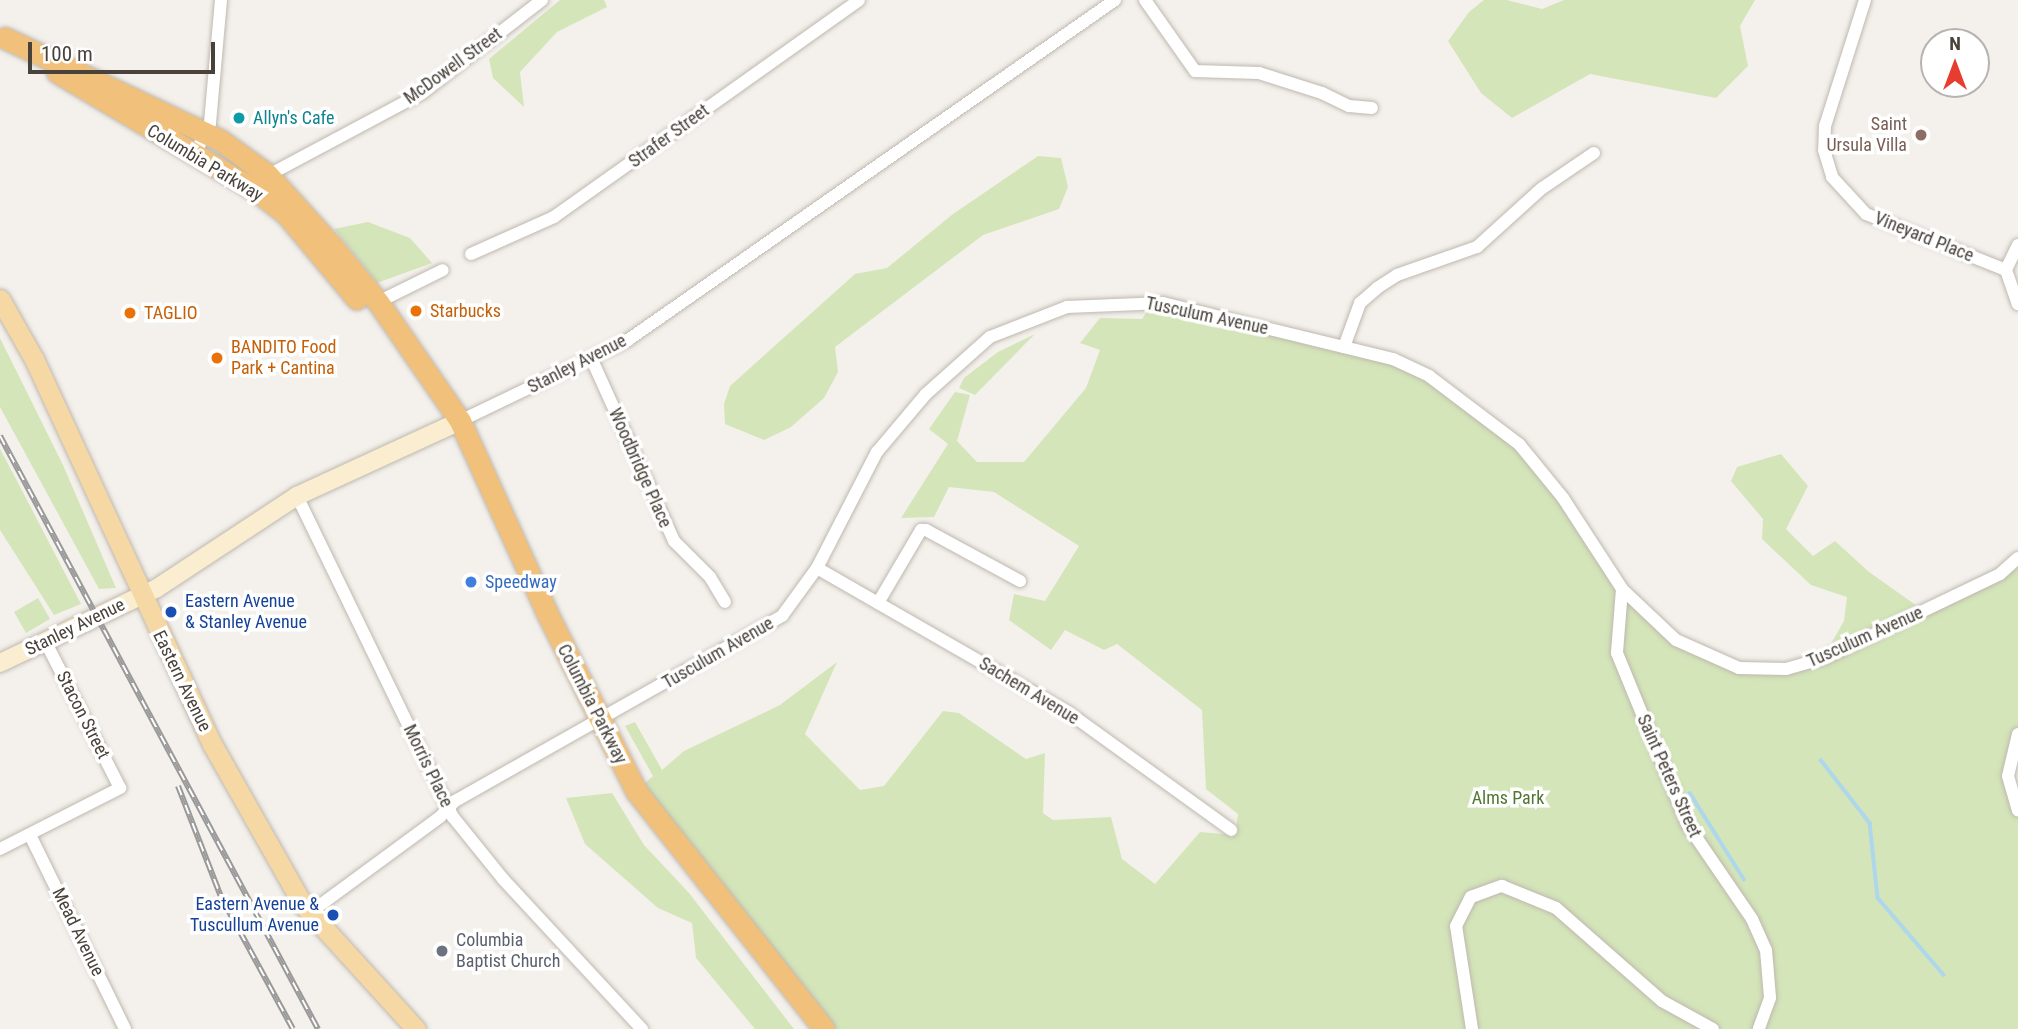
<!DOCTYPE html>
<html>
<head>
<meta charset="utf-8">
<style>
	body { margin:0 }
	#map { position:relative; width:2018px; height:1029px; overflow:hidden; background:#f4f1ec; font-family:"Roboto Condensed",sans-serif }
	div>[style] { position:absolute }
	.green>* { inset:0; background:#d4e5b9 }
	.stream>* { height:3.5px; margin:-1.75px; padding:0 1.75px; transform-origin:1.75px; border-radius:1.75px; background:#aed7eb }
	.roads { filter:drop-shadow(0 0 2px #bfb8af) drop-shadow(0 0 2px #bfb8af) }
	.street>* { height:12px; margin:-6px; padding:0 6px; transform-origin:6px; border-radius:6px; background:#fff }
	.secondary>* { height:18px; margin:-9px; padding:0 9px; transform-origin:9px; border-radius:9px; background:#faedd0 }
	.primary>* { height:19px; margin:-9.5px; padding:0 9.5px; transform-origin:9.5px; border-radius:9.5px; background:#f6d8a4 }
	.highway>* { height:21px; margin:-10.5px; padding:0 10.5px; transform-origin:10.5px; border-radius:10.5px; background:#f1c07a }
	.rail>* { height:6px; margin-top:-3px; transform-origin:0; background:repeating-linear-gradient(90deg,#fff 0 10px,#999 0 20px); box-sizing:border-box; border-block:2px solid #999 }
	.dots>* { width:19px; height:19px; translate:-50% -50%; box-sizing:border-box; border:4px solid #fff; border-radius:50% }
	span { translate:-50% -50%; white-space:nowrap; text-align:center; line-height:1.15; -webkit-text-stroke:7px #fff; paint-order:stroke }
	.street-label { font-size:18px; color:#48423a }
	.culture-label { font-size:18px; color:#0d838f }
	.left { translate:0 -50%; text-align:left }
	.education-label { font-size:18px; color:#785e54 }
	.right { translate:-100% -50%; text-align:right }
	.food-label { font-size:18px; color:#c56008 }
	.shop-label { font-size:18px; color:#366cbe }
	.transit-label { font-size:18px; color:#164399 }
	.park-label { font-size:18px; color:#517631 }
	.worship-label { font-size:18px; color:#5b616d }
	.north { position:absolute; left:1920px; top:28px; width:70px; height:70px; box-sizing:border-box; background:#fff; border:2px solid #b6b3b0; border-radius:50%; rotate:0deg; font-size:19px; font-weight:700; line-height:28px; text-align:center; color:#48423a }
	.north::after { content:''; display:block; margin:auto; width:24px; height:32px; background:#e73d30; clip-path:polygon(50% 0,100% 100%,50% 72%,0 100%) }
	.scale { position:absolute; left:28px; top:42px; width:187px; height:32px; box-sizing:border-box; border:4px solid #48423a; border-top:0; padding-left:9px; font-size:21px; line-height:24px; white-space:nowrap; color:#48423a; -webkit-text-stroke:5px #fff; paint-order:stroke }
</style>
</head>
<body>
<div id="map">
	<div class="green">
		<i style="clip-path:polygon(560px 0,604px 0,607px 7px,557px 32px,520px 72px,524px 107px,493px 78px,489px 59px)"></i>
		<i style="clip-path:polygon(1484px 0,1507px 0,1542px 9px,1564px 0,1755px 0,1740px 26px,1748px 66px,1716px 98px,1590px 74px,1512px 118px,1481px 93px,1448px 41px,1469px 12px)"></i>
		<i style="clip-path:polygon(1038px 156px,1061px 158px,1068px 187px,1059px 209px,983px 235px,835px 347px,838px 372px,824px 398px,791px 427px,764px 440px,725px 424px,724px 404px,730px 386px,855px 274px,887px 268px,953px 214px)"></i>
		<i style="clip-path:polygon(368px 222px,410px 238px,432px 263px,377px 283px,334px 229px)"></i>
		<i style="clip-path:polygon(1153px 302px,1393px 359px,1519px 444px,1622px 589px,1676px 640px,1739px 668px,1806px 665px,2018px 558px,2018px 734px,2008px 776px,2018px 811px,2018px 1029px,824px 1029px,636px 791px,653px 776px,625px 726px,635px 722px,662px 770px,684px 751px,780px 705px,837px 662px,805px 734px,860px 790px,884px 786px,943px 711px,959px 713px,1026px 759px,1045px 753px,1043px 813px,1053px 820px,1111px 817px,1122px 859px,1155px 884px,1200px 832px,1235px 835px,1238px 814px,1206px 789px,1202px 710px,1117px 644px,1104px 650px,1065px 630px,1051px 650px,1009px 620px,1014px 594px,1045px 601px,1079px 546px,994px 492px,949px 487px,934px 517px,901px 518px,948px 444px,929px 429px,955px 392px,970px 395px,957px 441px,977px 462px,1024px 462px,1086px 388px,1100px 350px,1080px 343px,1100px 318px,1142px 319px)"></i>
		<i style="clip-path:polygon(1035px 334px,975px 395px,959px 388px,964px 378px,998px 352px)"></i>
		<i style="clip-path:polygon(0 338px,63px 465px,116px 588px,99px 589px,0 407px)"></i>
		<i style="clip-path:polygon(0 449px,15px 477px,81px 604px,54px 615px,0 530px)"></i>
		<i style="clip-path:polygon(1781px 454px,1808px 486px,1786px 529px,1813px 556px,1835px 541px,1869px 572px,1917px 606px,1829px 647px,1844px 621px,1847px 597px,1811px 585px,1762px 539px,1763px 519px,1731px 481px,1737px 467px)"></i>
		<i style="clip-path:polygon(38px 598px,50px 619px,26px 633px,14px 612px)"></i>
		<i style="clip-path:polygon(612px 793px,644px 845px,689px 893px,794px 1029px,755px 1029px,696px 958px,692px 923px,658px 908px,585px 844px,566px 798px)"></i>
	</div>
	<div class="stream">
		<i style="left:1821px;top:760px;width:80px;rotate:52.1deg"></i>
		<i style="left:1870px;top:823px;width:75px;rotate:83.9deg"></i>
		<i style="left:1878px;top:898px;width:101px;rotate:49.4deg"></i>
		<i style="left:1690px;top:793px;width:102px;rotate:57.9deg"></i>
	</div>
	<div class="roads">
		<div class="street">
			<i style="left:1145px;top:0;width:87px;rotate:54.8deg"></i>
			<i style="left:1195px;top:71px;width:64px;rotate:1.8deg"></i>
			<i style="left:1259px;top:73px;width:66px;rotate:17.6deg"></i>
			<i style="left:1322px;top:93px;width:30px;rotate:26deg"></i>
			<i style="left:1349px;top:106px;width:23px;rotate:5deg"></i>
			<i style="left:1865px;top:0;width:132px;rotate:107.6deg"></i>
			<i style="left:1825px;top:126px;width:24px;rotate:92deg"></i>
			<i style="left:1824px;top:150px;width:28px;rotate:73deg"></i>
			<i style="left:1832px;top:177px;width:50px;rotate:47.4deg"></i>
			<i style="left:1866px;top:214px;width:151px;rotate:21.8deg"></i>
			<i style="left:195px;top:154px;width:34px;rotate:-64deg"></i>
			<i style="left:210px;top:123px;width:123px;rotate:-84.9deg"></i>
			<i style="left:263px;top:178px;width:180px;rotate:-28.1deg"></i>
			<i style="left:422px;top:93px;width:152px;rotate:-37.8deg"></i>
			<i style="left:2018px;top:245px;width:28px;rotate:116deg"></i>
			<i style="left:2006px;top:270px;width:36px;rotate:71deg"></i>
			<i style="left:471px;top:254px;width:91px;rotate:-24deg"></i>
			<i style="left:554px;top:217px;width:374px;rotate:-35.4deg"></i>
			<i style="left:378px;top:302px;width:72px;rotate:-26.2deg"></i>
			<i style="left:1344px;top:347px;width:47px;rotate:-70deg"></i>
			<i style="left:1360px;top:303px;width:23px;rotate:-41deg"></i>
			<i style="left:1377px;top:288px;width:24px;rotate:-33deg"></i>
			<i style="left:1397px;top:275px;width:85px;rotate:-19.3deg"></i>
			<i style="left:1477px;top:247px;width:86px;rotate:-42.2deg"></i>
			<i style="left:1541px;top:189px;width:64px;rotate:-34.2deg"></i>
			<i style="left:592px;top:360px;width:199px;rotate:65.6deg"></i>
			<i style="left:674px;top:541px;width:51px;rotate:45deg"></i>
			<i style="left:710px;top:577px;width:29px;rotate:59deg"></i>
			<i style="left:460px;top:421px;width:187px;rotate:-25.7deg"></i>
			<i style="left:628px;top:340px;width:594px;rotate:-34.92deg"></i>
			<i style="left:297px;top:496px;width:357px;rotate:64.1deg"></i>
			<i style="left:453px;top:817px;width:80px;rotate:51.1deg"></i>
			<i style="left:503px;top:879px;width:205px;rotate:47.2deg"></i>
			<i style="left:817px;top:568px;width:291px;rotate:29.9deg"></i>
			<i style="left:1069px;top:713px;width:200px;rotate:35.8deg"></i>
			<i style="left:1622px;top:589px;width:64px;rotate:94.5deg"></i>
			<i style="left:1617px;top:653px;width:185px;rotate:67.7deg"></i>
			<i style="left:1687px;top:824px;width:115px;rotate:55.6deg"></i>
			<i style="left:1752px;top:919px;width:34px;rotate:66deg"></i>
			<i style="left:1766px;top:950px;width:48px;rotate:85.2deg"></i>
			<i style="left:1770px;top:998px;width:33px;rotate:110deg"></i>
			<i style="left:878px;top:603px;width:85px;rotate:-59.5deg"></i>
			<i style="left:921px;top:530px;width:5px"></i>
			<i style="left:926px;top:530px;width:107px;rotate:28.5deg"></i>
			<i style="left:2018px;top:734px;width:43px;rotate:103.4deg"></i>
			<i style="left:2008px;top:776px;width:36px;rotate:74deg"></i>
			<i style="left:30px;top:835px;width:216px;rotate:63.9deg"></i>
			<i style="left:0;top:849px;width:135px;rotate:-26.9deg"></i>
			<i style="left:120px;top:788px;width:163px;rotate:-117deg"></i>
			<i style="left:308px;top:914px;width:164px;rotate:-36.3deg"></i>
			<i style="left:440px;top:817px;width:22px;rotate:-47deg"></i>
			<i style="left:455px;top:801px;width:376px;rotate:-29.5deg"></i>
			<i style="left:782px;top:616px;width:59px;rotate:-53.9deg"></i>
			<i style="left:817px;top:568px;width:131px;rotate:-62.7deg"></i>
			<i style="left:877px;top:452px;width:76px;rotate:-49.8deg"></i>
			<i style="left:926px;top:394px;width:86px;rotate:-41.7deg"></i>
			<i style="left:990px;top:337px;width:83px;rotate:-21.3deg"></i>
			<i style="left:1067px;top:307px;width:96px;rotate:-2.4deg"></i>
			<i style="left:1163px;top:303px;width:237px;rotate:13.7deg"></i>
			<i style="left:1393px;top:359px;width:40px;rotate:25deg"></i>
			<i style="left:1429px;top:376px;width:113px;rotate:37.1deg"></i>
			<i style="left:1519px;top:444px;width:70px;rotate:50.8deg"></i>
			<i style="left:1563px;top:498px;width:108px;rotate:57deg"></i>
			<i style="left:1622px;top:589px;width:74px;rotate:43.4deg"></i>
			<i style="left:1676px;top:640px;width:69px;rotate:24deg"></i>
			<i style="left:1739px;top:668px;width:47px;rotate:1.2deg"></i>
			<i style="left:1786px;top:669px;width:41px;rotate:-15.8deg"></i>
			<i style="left:1825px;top:658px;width:194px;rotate:-25.6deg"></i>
			<i style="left:2000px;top:574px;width:24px;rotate:-42deg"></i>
			<i style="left:1472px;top:1029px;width:104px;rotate:-98.8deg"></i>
			<i style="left:1456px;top:926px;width:33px;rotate:-63deg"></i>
			<i style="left:1471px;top:897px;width:33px;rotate:-20deg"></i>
			<i style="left:1502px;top:886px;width:58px;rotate:22.2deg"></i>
			<i style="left:1556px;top:908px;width:141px;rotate:41.3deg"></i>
			<i style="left:1662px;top:1001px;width:58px;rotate:28.8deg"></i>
		</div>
		<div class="secondary">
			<i style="left:0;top:663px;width:174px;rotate:-25.5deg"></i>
			<i style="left:157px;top:588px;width:168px;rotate:-33.3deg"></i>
			<i style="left:297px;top:496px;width:179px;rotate:-24.7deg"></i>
		</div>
		<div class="primary">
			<i style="left:0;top:299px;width:69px;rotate:60.5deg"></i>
			<i style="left:34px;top:359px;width:424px;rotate:65.2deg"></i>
			<i style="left:212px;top:744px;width:185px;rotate:60.5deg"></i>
			<i style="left:303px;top:905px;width:168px;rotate:47.7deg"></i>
		</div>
		<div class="highway">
			<i style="left:5px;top:38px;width:238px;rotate:25.4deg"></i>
			<i style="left:220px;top:140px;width:58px;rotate:35.9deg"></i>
			<i style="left:267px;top:174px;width:97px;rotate:47.9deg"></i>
			<i style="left:332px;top:246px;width:72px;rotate:50.6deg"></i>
			<i style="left:378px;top:302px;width:145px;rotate:55.4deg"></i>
			<i style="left:460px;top:421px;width:211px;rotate:65.6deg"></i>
			<i style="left:547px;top:613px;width:199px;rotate:63.4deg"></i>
			<i style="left:636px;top:791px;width:303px;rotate:51.7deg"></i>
			<i style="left:57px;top:72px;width:234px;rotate:30.8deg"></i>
			<i style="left:258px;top:192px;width:37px;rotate:38deg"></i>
			<i style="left:287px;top:215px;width:109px;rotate:50.2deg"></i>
		</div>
	</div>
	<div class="rail">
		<i style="left:0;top:436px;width:673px;rotate:61.8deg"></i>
		<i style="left:178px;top:786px;width:119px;rotate:68.8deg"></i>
		<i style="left:221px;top:897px;width:150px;rotate:61.4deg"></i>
	</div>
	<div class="dots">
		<i style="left:239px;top:118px;background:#0f9aa8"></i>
		<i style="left:1921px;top:135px;background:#8d6e63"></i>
		<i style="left:416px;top:311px;background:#e8710a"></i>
		<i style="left:130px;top:313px;background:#e8710a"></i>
		<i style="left:217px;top:358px;background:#e8710a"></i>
		<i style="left:471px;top:582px;background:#3f7fe0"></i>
		<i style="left:171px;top:612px;background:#1a4fb4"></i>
		<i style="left:333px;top:915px;background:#1a4fb4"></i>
		<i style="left:442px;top:951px;background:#6b7280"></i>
	</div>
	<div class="street-label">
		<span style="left:453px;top:66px;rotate:-36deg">McDowell Street</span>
		<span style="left:669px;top:136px;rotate:-36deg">Strafer Street</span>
		<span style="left:205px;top:163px;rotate:31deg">Columbia Parkway</span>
		<span style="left:1924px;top:237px;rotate:22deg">Vineyard Place</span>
		<span style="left:1207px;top:316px;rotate:12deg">Tusculum Avenue</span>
		<span style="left:577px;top:364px;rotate:-27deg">Stanley Avenue</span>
		<span style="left:640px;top:468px;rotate:66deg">Woodbridge Place</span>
		<span style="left:75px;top:627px;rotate:-26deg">Stanley Avenue</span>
		<span style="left:1865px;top:637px;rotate:-24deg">Tusculum Avenue</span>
		<span style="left:718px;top:653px;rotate:-30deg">Tusculum Avenue</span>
		<span style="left:182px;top:681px;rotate:64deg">Eastern Avenue</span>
		<span style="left:1029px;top:691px;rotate:31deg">Sachem Avenue</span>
		<span style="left:592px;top:704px;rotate:63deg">Columbia Parkway</span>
		<span style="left:83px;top:715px;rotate:63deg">Stacon Street</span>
		<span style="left:428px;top:766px;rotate:64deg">Morris Place</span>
		<span style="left:1669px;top:776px;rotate:66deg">Saint Peters Street</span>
		<span style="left:78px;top:932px;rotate:64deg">Mead Avenue</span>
	</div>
	<div class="culture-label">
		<span class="left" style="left:253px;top:118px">Allyn's Cafe</span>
	</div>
	<div class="education-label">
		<span class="right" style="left:1907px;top:135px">Saint<br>Ursula Villa</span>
	</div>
	<div class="food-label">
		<span class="left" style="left:430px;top:311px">Starbucks</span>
		<span class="left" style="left:144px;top:313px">TAGLIO</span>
		<span class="left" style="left:231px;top:358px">BANDITO Food<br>Park + Cantina</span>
	</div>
	<div class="shop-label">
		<span class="left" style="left:485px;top:582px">Speedway</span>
	</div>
	<div class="transit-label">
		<span class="left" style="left:185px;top:612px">Eastern Avenue<br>&amp; Stanley Avenue</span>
		<span class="right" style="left:319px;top:915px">Eastern Avenue &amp;<br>Tuscullum Avenue</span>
	</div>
	<div class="park-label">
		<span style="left:1508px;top:798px">Alms Park</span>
	</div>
	<div class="worship-label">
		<span class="left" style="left:456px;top:951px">Columbia<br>Baptist Church</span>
	</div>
	<div class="north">N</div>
	<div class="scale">100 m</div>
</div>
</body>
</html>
